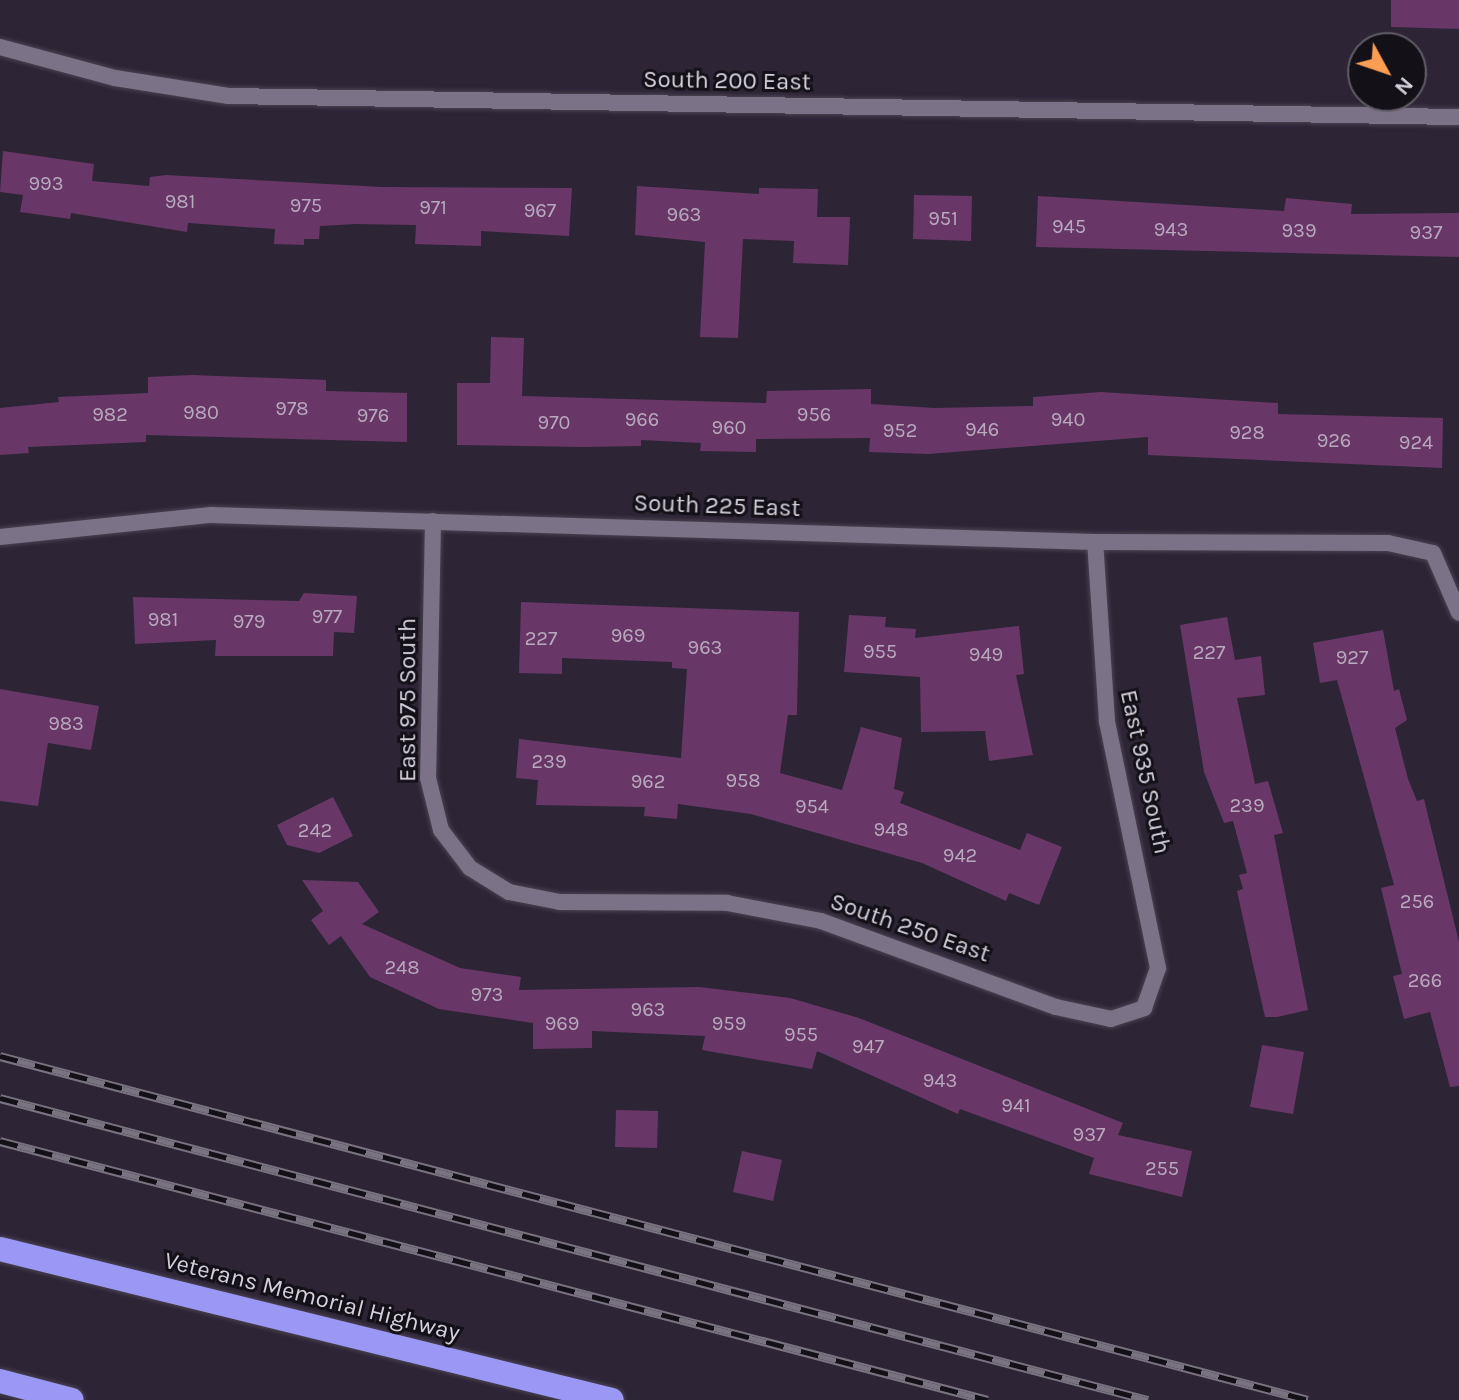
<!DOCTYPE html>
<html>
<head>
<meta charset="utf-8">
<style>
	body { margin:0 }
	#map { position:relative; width:1459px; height:1400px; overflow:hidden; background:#2d2536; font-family:Karla,sans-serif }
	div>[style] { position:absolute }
	.building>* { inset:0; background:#683767 }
	.roads { filter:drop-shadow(0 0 2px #4a4352) drop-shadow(0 0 2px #4a4352) }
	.street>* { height:16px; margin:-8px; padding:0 8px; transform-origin:8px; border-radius:8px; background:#7c7287 }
	.highway>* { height:24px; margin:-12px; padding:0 12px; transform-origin:12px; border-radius:12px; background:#9b98f5 }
	.rail>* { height:9px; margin-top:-4.5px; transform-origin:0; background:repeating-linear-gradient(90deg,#131017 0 18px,#797381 0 36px); box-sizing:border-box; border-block:2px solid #797381 }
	span { translate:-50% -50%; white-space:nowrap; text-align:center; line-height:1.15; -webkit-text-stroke:6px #131017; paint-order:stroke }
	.number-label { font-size:20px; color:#b9a9bd }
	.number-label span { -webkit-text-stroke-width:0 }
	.street-label { font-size:24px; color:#d4cfda }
	.north { position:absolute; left:1347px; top:32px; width:80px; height:80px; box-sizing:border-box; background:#131017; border:2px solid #605c65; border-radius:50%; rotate:130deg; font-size:22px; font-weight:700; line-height:32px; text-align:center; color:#d4cfda }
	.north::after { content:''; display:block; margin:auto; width:28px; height:36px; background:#fc9d53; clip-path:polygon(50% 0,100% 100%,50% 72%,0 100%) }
</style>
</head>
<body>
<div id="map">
	<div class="building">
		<i style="clip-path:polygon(1391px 0,1459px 0,1459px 29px,1391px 27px)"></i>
		<i style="clip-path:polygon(3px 151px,94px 164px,92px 181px,149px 186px,150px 177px,166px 175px,382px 187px,572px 188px,569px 236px,481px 231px,481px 246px,415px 244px,416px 225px,355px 224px,320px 226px,319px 239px,304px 239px,304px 245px,274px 244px,275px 229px,188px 223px,187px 232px,71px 213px,70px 219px,20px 212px,23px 195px,0 192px)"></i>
		<i style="clip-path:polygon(637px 186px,759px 194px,759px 188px,818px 189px,817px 217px,850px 217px,848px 265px,793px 263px,794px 241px,743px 239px,738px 338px,700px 337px,705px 242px,635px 235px)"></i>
		<i style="clip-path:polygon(914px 195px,972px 196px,971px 241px,913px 239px)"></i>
		<i style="clip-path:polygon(1038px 196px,1284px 211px,1286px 198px,1352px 204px,1351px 214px,1459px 213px,1459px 257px,1036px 247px)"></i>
		<i style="clip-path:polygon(491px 337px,524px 338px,522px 396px,766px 403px,767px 391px,871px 389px,871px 404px,935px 408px,1033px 406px,1033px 397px,1101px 392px,1278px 403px,1278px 414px,1443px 418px,1442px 468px,1148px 455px,1148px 437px,928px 454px,869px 452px,870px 438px,756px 439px,756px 452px,700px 451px,701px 443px,641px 440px,641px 446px,584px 447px,457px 445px,457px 383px,490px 383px)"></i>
		<i style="clip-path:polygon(192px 375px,326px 380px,326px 391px,407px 393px,407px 442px,146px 435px,146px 442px,28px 447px,29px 453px,0 455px,0 408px,59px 402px,58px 397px,148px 393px,148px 377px)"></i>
		<i style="clip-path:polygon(304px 593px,357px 596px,354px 633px,334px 632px,333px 656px,215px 656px,216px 640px,135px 644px,133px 597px,299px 601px)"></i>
		<i style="clip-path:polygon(521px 602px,799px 612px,797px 715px,788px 715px,780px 773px,842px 790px,861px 727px,902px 738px,894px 789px,904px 792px,900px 803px,1020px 850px,1027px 833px,1062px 847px,1039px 905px,1009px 893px,1006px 901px,922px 863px,751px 814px,678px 804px,677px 819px,644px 816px,645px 807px,536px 805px,538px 780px,516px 778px,519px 739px,681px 758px,687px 669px,672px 668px,672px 662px,562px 658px,562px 674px,519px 673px)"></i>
		<i style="clip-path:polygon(849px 615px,886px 617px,885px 627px,916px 629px,915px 638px,1019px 626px,1024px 674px,1016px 675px,1033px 755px,989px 761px,985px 731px,921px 732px,920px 677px,844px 672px)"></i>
		<i style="clip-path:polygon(1227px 617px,1235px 660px,1261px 656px,1265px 695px,1237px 698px,1255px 784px,1268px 781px,1283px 833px,1274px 835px,1308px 1010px,1277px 1017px,1265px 1017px,1252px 960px,1237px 891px,1243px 889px,1239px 875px,1247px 873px,1233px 821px,1224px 823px,1204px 772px,1180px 625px)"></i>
		<i style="clip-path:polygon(1383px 630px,1394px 691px,1399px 689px,1407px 720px,1395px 728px,1408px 779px,1417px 801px,1424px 799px,1459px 942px,1459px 1086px,1450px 1087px,1430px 1012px,1404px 1019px,1393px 976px,1402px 974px,1381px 888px,1394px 885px,1337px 680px,1320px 683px,1313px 643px)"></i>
		<i style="clip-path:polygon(0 689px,99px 706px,91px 750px,48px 743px,38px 806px,0 801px)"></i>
		<i style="clip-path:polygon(333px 797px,353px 836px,319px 853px,287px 845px,277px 825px)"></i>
		<i style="clip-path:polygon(302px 880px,358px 882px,379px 912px,362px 924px,460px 968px,521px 977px,519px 990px,699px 987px,790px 998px,859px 1018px,1123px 1123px,1118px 1135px,1192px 1151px,1182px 1197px,1089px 1174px,1094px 1158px,960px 1109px,958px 1114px,817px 1051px,812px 1069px,702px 1050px,705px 1036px,592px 1031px,592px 1048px,533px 1049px,533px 1023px,439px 1009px,370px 977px,341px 936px,329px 945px,311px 920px,323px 911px)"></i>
		<i style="clip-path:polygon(1262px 1045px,1304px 1052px,1293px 1114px,1250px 1107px)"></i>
		<i style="clip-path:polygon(616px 1110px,658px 1111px,657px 1148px,615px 1147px)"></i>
		<i style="clip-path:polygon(742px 1151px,782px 1160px,773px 1201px,733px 1192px)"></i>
	</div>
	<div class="roads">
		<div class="street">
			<i style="left:0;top:47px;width:119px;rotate:15.1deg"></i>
			<i style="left:115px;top:78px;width:115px;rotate:9deg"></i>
			<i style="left:229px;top:96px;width:1230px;rotate:0.98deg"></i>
			<i style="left:433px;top:521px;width:257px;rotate:91.1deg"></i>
			<i style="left:428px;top:778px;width:54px;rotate:76deg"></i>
			<i style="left:441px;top:830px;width:48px;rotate:52.7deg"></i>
			<i style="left:470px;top:868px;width:46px;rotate:31.6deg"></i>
			<i style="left:509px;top:892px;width:52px;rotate:11.1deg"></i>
			<i style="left:560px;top:902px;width:167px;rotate:0.3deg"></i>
			<i style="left:727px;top:903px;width:96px;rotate:10.8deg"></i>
			<i style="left:821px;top:921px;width:250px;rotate:20.1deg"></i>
			<i style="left:1056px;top:1007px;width:56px;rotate:12.3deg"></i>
			<i style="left:1111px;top:1019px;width:35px;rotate:-18deg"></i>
			<i style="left:1144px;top:1008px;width:42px;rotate:-70.7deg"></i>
			<i style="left:1158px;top:968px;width:252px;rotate:-101.7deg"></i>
			<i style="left:1107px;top:721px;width:179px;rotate:-93.8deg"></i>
			<i style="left:0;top:537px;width:212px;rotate:-6deg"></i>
			<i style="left:211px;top:515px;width:884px;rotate:1.75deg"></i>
			<i style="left:1095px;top:542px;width:293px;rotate:0.2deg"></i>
			<i style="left:1388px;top:543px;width:46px;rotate:12.5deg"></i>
			<i style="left:1433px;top:553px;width:65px;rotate:66.6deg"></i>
		</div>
		<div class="highway">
			<i style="left:0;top:1249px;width:630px;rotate:13.86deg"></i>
			<i style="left:0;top:1381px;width:74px;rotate:14.8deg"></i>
		</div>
	</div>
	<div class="rail">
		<i style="left:0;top:1056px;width:1352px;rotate:14.73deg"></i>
		<i style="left:0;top:1098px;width:1187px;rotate:14.74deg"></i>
		<i style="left:0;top:1141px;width:1021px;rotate:14.69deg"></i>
	</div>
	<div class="number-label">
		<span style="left:46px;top:183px">993</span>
		<span style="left:180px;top:201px">981</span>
		<span style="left:306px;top:205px">975</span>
		<span style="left:433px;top:207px">971</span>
		<span style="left:540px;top:210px">967</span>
		<span style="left:684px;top:214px">963</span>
		<span style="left:943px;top:218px">951</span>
		<span style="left:1069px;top:226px">945</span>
		<span style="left:1171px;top:229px">943</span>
		<span style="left:1299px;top:230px">939</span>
		<span style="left:1426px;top:232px">937</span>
		<span style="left:292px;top:408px">978</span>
		<span style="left:201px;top:412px">980</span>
		<span style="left:110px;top:414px">982</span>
		<span style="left:814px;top:414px">956</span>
		<span style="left:373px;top:415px">976</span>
		<span style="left:642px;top:419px">966</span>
		<span style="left:1068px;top:419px">940</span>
		<span style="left:554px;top:422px">970</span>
		<span style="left:729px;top:427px">960</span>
		<span style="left:982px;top:429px">946</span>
		<span style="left:900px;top:430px">952</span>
		<span style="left:1247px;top:432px">928</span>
		<span style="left:1334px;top:440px">926</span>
		<span style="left:1416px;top:442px">924</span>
		<span style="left:327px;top:616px">977</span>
		<span style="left:163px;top:619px">981</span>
		<span style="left:249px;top:621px">979</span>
		<span style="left:628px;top:635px">969</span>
		<span style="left:541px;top:638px">227</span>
		<span style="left:705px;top:647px">963</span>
		<span style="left:880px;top:651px">955</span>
		<span style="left:1209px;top:652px">227</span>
		<span style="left:986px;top:654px">949</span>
		<span style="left:1352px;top:657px">927</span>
		<span style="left:66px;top:723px">983</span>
		<span style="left:549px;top:761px">239</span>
		<span style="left:743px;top:780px">958</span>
		<span style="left:648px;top:781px">962</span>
		<span style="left:1247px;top:805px">239</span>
		<span style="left:812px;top:806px">954</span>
		<span style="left:891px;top:829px">948</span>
		<span style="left:315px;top:830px">242</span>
		<span style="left:960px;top:855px">942</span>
		<span style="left:1417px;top:901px">256</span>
		<span style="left:402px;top:967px">248</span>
		<span style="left:1425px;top:980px">266</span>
		<span style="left:487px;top:994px">973</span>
		<span style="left:648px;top:1009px">963</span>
		<span style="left:562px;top:1023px">969</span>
		<span style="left:729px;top:1023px">959</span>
		<span style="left:801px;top:1034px">955</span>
		<span style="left:868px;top:1046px">947</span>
		<span style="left:940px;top:1080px">943</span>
		<span style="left:1016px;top:1105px">941</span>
		<span style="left:1089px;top:1134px">937</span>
		<span style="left:1162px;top:1168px">255</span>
	</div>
	<div class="street-label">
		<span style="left:727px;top:81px;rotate:1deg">South 200 East</span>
		<span style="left:717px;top:506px;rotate:2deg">South 225 East</span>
		<span style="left:408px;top:700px;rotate:-90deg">East 975 South</span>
		<span style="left:1145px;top:772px;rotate:78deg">East 935 South</span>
		<span style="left:910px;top:928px;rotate:19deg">South 250 East</span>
		<span style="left:312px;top:1297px;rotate:14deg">Veterans Memorial Highway</span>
	</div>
	<div class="north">N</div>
</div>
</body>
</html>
